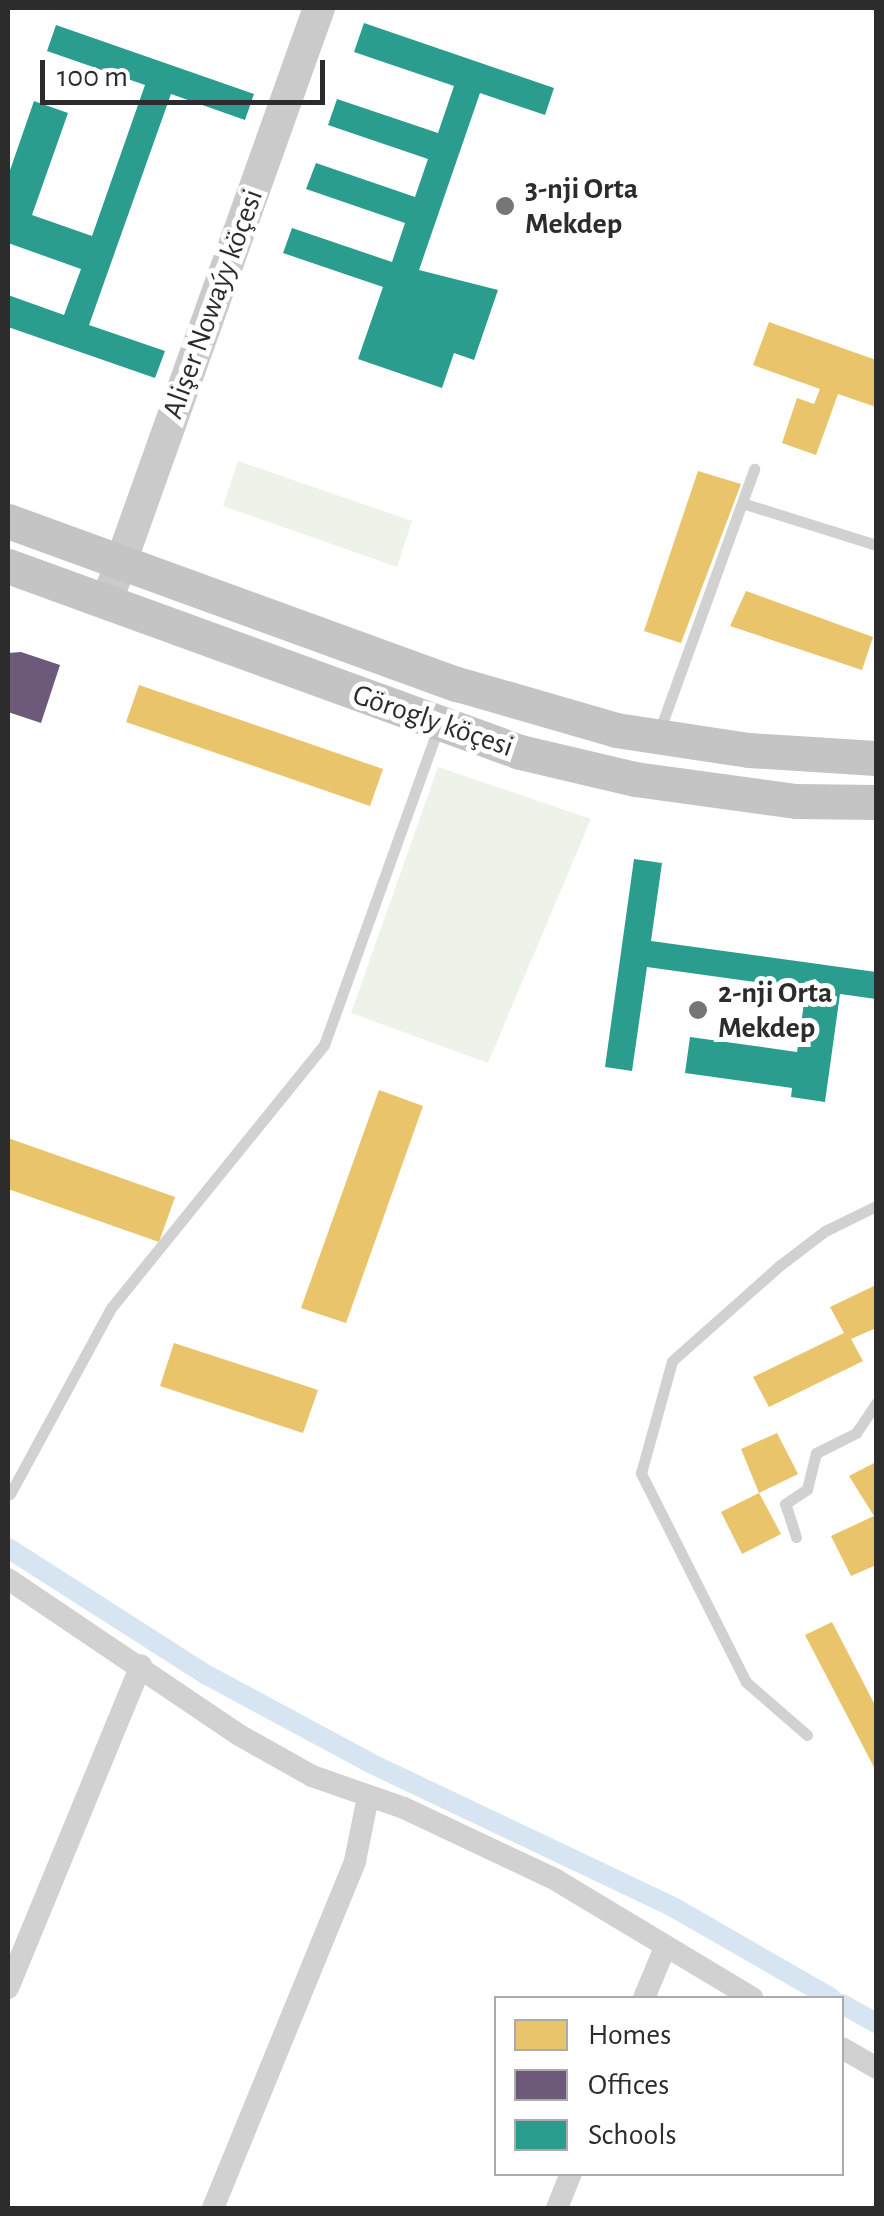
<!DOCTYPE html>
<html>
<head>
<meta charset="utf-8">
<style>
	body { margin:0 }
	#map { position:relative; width:884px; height:2216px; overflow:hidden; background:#fff; font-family:"Alegreya Sans",sans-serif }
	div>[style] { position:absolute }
	.green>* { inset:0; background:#eef3ea }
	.homes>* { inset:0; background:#e9c46a }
	.offices>* { inset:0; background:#6d597a }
	.schools>* { inset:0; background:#2a9d8f }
	.canal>* { height:20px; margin:-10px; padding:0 10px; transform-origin:10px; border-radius:10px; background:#d6e5f1 }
	.lane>* { height:11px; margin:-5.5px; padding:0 5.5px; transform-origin:5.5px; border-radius:5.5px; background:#d1d1d1 }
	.street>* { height:22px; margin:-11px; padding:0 11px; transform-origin:11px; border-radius:11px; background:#d1d1d1 }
	.secondary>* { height:32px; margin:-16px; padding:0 16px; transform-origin:16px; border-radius:16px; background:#cacaca }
	.primary>* { height:35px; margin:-17.5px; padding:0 17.5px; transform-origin:17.5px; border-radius:17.5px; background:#c4c4c4 }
	.dots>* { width:28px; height:28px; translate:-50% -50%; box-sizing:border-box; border:5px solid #fff; border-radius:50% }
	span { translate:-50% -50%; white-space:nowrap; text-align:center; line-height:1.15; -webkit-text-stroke:10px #fff; paint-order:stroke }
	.poi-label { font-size:30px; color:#2c2c2c; font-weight:700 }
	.left { translate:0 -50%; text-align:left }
	.street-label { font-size:30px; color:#2c2c2c }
	.frame { position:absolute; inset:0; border:10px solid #2c2c2c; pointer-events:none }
	.legend { position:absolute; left:494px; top:1996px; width:350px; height:180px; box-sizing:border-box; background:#fff; border:2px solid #ababab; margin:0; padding:12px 18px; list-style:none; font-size:30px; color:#2c2c2c }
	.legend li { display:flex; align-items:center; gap:20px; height:50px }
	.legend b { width:50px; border:2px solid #ababab }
	.scale { position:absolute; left:40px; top:60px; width:285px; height:45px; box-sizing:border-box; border:5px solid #2c2c2c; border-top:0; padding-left:12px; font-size:30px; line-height:35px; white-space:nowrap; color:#2c2c2c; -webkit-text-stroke:8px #fff; paint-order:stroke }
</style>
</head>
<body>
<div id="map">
	<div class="green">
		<i style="clip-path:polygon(238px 461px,412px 521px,397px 567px,223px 506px)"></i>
		<i style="clip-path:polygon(438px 767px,591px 819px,488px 1063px,351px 1013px)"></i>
	</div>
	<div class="homes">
		<i style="clip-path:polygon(769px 322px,876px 360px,876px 407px,838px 394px,816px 455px,782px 443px,797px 398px,814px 404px,820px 389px,753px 365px)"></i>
		<i style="clip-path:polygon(698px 471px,741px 484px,681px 643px,644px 631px)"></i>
		<i style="clip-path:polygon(746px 591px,873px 637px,862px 670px,730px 626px)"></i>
		<i style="clip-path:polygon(139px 685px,383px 769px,370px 806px,126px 722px)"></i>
		<i style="clip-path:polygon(379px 1090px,423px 1106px,346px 1323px,301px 1308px)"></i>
		<i style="clip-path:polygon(8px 1138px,175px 1197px,159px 1242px,8px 1189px)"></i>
		<i style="clip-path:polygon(876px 1285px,876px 1328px,851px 1339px,863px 1361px,769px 1407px,753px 1377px,844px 1333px,830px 1307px)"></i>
		<i style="clip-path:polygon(174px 1343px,318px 1390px,303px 1433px,160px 1386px)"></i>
		<i style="clip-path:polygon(777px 1433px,798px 1474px,759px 1493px,741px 1449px)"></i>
		<i style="clip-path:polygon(876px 1462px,876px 1514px,874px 1516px,849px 1476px)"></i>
		<i style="clip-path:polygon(759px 1493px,781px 1534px,742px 1554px,721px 1512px)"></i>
		<i style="clip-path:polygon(874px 1516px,876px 1565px,851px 1576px,831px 1536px)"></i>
		<i style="clip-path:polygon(832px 1622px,876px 1707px,876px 1771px,805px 1635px)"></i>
	</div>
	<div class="offices">
		<i style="clip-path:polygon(21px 652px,60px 665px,41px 723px,8px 712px,8px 653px)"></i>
	</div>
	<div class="schools">
		<i style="clip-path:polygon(364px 23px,554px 88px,545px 115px,480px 93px,419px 270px,498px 290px,474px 360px,454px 353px,442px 388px,358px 359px,383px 287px,283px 253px,292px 228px,392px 262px,405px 223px,306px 189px,316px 163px,415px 197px,428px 159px,328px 125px,337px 99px,438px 133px,454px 86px,354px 52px)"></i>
		<i style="clip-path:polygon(56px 25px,254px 94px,245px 120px,171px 94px,89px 325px,165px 351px,155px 378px,8px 327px,8px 295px,64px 315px,81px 269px,8px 243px,8px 176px,34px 101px,68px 113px,32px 215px,92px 236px,145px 85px,47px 51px)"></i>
		<i style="clip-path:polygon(634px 859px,662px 863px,651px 941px,876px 972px,876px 999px,840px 994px,825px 1102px,791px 1097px,792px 1088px,685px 1073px,690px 1037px,797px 1052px,806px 989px,647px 967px,632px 1071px,605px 1067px)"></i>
	</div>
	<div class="canal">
		<i style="left:8px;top:1548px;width:234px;rotate:32.6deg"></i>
		<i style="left:205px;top:1674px;width:187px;rotate:28.3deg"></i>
		<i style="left:370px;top:1763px;width:335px;rotate:25.4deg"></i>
		<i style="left:673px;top:1907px;width:182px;rotate:29.9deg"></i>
		<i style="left:842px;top:2004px;width:39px;rotate:29deg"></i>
	</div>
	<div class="lane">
		<i style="left:742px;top:503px;width:140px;rotate:17.4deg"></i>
		<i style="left:659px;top:732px;width:280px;rotate:-70.1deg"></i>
		<i style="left:10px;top:1494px;width:212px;rotate:-61.5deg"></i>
		<i style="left:111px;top:1308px;width:338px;rotate:-51deg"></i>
		<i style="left:324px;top:1045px;width:336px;rotate:-70.2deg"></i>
		<i style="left:796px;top:1537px;width:35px;rotate:-108deg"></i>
		<i style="left:785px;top:1504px;width:27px;rotate:-34deg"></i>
		<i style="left:807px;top:1489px;width:37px;rotate:-76deg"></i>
		<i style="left:816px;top:1453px;width:45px;rotate:-26.6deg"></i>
		<i style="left:856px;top:1433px;width:36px;rotate:-56deg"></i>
		<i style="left:807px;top:1735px;width:81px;rotate:-139deg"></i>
		<i style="left:746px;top:1682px;width:234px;rotate:-116.7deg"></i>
		<i style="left:641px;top:1473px;width:116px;rotate:-74.5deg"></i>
		<i style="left:672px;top:1361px;width:143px;rotate:-41.6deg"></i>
		<i style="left:779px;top:1266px;width:58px;rotate:-37.3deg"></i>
		<i style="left:825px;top:1231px;width:57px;rotate:-26.1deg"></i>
	</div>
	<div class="street">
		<i style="left:8px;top:1579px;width:279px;rotate:34deg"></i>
		<i style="left:239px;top:1735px;width:84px;rotate:29.3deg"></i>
		<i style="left:312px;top:1776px;width:97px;rotate:19.2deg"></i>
		<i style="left:404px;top:1808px;width:168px;rotate:25.3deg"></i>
		<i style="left:556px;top:1880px;width:229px;rotate:31deg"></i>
		<i style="left:8px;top:1988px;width:349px;rotate:-67.6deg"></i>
		<i style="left:644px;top:1998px;width:52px;rotate:-67.4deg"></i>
		<i style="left:842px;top:2048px;width:39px;rotate:30deg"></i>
		<i style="left:213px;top:2208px;width:375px;rotate:-67.7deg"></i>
		<i style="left:355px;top:1861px;width:65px;rotate:-78.5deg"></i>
		<i style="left:557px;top:2208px;width:37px;rotate:-68deg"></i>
	</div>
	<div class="secondary">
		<i style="left:107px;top:601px;width:630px;rotate:-70.33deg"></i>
	</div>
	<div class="primary">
		<i style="left:8px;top:521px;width:478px;rotate:20deg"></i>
		<i style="left:457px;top:684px;width:166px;rotate:16.1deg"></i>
		<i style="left:616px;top:730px;width:134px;rotate:8.6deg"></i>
		<i style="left:749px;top:750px;width:127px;rotate:3.6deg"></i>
		<i style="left:8px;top:566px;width:545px;rotate:19.97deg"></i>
		<i style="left:520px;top:752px;width:118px;rotate:13.2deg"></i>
		<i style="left:635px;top:779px;width:162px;rotate:7.8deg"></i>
		<i style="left:796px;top:801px;width:80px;rotate:0.7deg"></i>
	</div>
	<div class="dots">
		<i style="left:505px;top:206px;background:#767676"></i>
		<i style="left:698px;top:1010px;background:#767676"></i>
	</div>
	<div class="poi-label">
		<span class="left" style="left:525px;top:206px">3-nji Orta<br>Mekdep</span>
		<span class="left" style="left:718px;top:1010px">2-nji Orta<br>Mekdep</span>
	</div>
	<div class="street-label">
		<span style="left:213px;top:304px;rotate:-70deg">Alişer Nowaýy köçesi</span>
		<span style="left:433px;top:721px;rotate:19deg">Görogly köçesi</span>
	</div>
	<div class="frame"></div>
	<ul class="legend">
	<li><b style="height:28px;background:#e9c46a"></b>Homes</li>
	<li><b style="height:28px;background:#6d597a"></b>Offices</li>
	<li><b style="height:28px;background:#2a9d8f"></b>Schools</li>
	</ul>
	<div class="scale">100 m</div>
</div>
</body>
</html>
